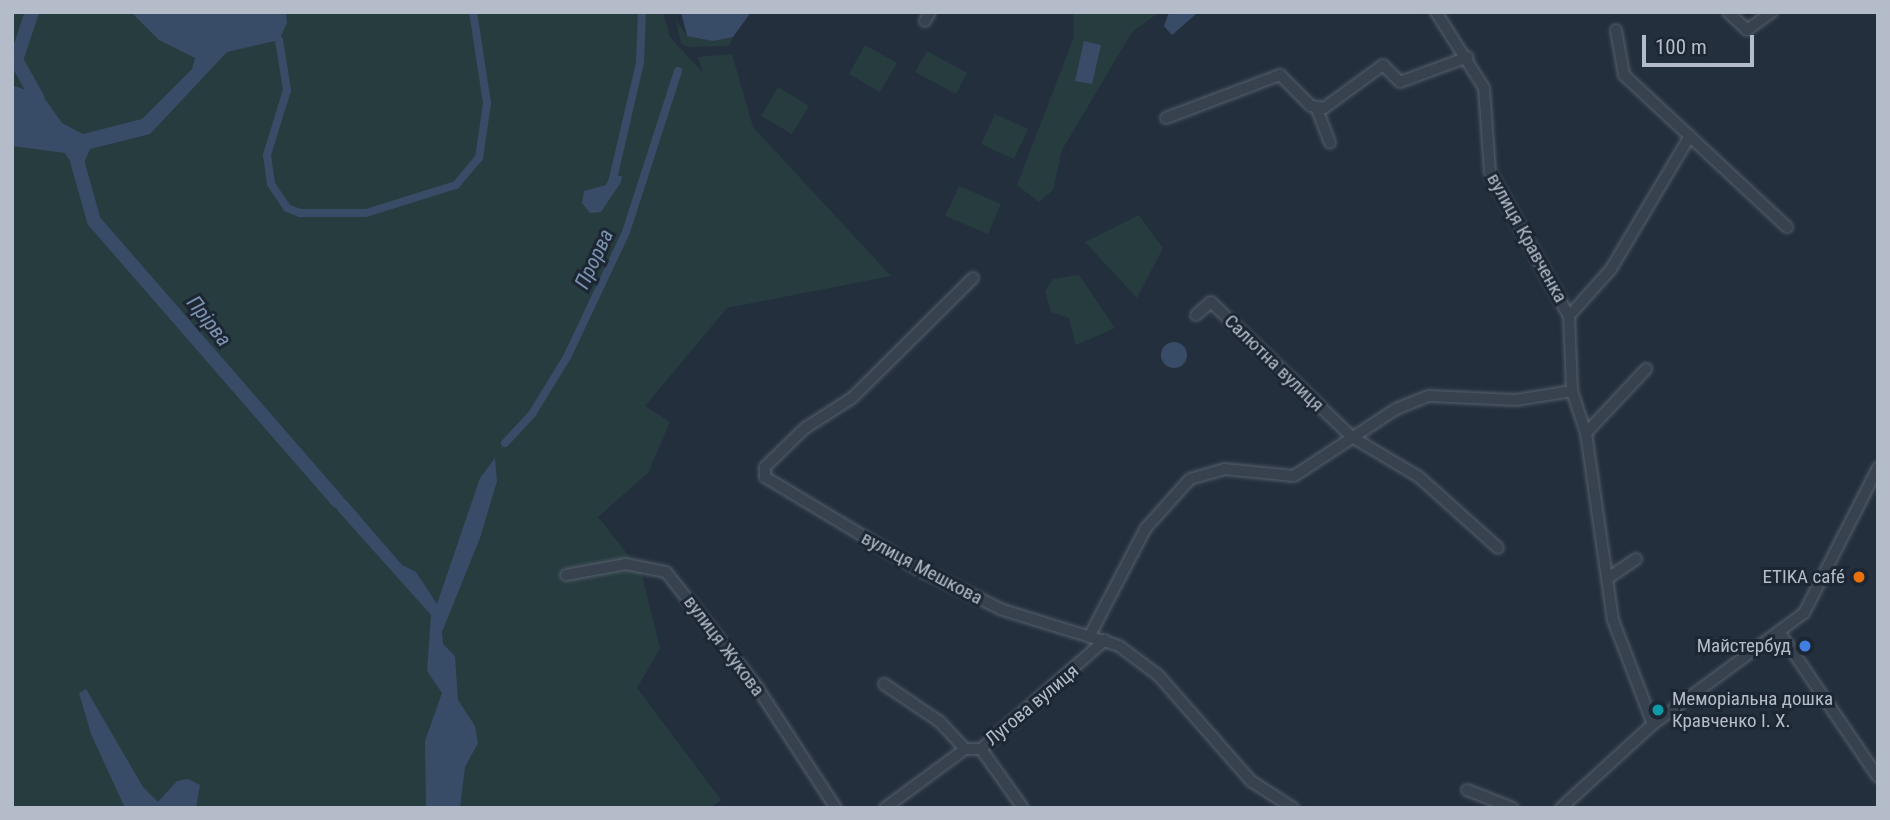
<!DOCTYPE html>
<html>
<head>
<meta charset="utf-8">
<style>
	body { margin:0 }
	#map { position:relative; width:1890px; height:820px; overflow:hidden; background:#242f3e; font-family:"Roboto Condensed",sans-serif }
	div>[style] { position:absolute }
	.green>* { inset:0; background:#263c3f }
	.water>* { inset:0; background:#394c67 }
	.round { border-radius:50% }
	.canal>* { height:8px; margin:-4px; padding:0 4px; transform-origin:4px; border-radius:4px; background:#394c67 }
	.river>* { height:14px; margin:-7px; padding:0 7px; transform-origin:7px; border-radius:7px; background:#394c67 }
	.roads { filter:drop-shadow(0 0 2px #565f6c) drop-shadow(0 0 2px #565f6c) }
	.minor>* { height:10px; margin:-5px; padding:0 5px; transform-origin:5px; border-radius:5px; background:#38414e }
	.dots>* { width:19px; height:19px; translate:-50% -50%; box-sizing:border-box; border:4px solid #1d2633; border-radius:50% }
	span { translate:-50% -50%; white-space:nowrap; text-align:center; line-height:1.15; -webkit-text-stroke:6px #1d2633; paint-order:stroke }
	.street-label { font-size:19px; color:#b4bcc9 }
	.poi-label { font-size:19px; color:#b4bcc9 }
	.right { translate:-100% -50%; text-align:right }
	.left { translate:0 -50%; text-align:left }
	.water-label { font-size:21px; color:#7c92b1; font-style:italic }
	.frame { position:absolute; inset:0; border:14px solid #b4bcc9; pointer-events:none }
	.scale { position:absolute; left:1642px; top:35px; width:112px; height:32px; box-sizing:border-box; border:4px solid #b4bcc9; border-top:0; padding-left:9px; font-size:21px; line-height:24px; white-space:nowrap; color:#b4bcc9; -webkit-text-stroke:5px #1d2633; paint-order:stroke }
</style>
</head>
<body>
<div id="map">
	<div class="green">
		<i style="clip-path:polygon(12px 12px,663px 12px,670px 37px,703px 73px,698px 57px,732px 54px,753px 127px,891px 276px,727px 308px,645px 406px,670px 422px,648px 473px,598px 517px,641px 571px,660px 648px,637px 688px,721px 800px,710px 808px,12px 808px)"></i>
		<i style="clip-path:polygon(1073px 12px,1160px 12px,1132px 32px,1062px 150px,1053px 190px,1039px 202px,1017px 185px,1074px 37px)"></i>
		<i style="clip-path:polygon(676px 20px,687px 36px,733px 37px,729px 46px,689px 47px,681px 44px)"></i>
		<i style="clip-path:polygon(865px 45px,897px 63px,880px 92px,849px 74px)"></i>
		<i style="clip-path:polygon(927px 51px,967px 73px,956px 94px,915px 72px)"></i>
		<i style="clip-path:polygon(778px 87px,809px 106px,792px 134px,761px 116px)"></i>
		<i style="clip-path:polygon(995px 114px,1028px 129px,1014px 159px,981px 144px)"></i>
		<i style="clip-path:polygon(959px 186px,1001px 204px,988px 234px,945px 216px)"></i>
		<i style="clip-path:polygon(1139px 215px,1163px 248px,1137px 298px,1085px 242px)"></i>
		<i style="clip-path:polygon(1079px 275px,1115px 328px,1076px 345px,1069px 318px,1051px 312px,1045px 291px,1053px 279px)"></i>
	</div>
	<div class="water">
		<i style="clip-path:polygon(131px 12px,286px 12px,287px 23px,279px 40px,227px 52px,150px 134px,90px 149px,79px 175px,65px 153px,12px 146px,12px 85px,26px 90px,32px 81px,62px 123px,83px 134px,142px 119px,192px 69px,195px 58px,159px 40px)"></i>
		<i style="clip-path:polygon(681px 12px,751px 12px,733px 37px,713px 41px,687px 36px)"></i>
		<i style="clip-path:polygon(1169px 12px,1196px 12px,1196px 14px,1172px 35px,1164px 26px)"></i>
		<i style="clip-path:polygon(1084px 41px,1101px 45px,1092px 84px,1075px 81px)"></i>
		<i style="clip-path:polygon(610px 176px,622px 176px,621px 182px,601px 212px,590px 213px,582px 203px,584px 191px,606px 185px)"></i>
		<i class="round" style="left:1161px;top:342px;width:26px;height:26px"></i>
		<i style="clip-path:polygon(495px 458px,497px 481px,480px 538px,442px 632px,443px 644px,455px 656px,458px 700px,475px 726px,478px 743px,465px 767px,460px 808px,426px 808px,425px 741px,442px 693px,427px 671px,431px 615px,338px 511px,326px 489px,346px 500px,402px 565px,416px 572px,437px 604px,480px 478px)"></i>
		<i style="clip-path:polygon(86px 689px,143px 787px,158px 802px,177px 781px,188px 779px,200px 785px,196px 808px,125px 808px,91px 734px,79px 693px)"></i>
	</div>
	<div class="canal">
		<i style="left:279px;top:40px;width:51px;rotate:80.9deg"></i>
		<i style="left:287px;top:90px;width:68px;rotate:107.1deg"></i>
		<i style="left:267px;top:155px;width:29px;rotate:82deg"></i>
		<i style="left:271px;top:184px;width:29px;rotate:56deg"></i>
		<i style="left:287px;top:208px;width:14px;rotate:21deg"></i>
		<i style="left:300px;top:213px;width:66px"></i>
		<i style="left:366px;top:213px;width:94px;rotate:-17.3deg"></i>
		<i style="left:456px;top:185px;width:35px;rotate:-50deg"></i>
		<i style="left:479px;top:158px;width:56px;rotate:-81.7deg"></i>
		<i style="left:487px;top:103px;width:92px;rotate:-98.7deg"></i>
		<i style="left:612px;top:183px;width:123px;rotate:-76.9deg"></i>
		<i style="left:640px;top:63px;width:51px;rotate:-87.8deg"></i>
		<i style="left:505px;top:443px;width:40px;rotate:-47deg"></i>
		<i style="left:532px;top:414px;width:67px;rotate:-58.4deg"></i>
		<i style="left:567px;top:357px;width:138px;rotate:-64.7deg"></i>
		<i style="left:626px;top:232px;width:169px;rotate:-72.1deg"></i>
	</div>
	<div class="river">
		<i style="left:32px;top:12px;width:51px;rotate:108.4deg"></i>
		<i style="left:16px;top:60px;width:43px;rotate:60.4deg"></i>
		<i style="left:76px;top:157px;width:66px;rotate:74.3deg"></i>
		<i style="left:94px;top:221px;width:371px;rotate:49deg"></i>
	</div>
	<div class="roads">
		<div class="minor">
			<i style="left:1436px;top:12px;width:90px;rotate:57.7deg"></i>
			<i style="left:1484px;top:88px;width:84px;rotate:85.9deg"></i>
			<i style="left:1490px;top:172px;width:164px;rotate:61.3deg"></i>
			<i style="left:1569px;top:316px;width:75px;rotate:87.7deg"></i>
			<i style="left:1572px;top:391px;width:44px;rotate:71.6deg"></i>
			<i style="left:1586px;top:433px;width:189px;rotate:81.8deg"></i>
			<i style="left:1613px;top:620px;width:111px;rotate:69deg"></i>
			<i style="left:1728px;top:12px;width:26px;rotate:43deg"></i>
			<i style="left:1747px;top:30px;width:31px;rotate:-36deg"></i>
			<i style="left:925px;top:21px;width:10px;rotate:-61deg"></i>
			<i style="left:1616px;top:30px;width:46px;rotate:79.9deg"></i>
			<i style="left:1624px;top:75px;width:223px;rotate:43deg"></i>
			<i style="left:1317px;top:109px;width:36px;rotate:69deg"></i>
			<i style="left:1166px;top:118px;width:122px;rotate:-20.7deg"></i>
			<i style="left:1280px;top:75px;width:44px;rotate:45deg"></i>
			<i style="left:1311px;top:106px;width:13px;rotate:9deg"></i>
			<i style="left:1324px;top:108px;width:73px;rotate:-36.1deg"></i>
			<i style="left:1383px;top:65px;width:24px;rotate:45deg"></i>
			<i style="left:1400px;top:82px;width:72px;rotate:-20.2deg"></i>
			<i style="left:973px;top:278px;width:170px;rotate:135.2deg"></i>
			<i style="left:852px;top:398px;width:56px;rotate:147.4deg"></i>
			<i style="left:805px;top:428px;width:56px;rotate:135.7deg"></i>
			<i style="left:765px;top:467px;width:10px;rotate:90deg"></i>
			<i style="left:765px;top:477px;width:181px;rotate:31deg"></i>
			<i style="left:920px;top:570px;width:92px;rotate:25.7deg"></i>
			<i style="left:1003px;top:610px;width:121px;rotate:17.2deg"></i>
			<i style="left:1119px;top:646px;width:49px;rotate:36.6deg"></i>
			<i style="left:1158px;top:675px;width:141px;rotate:48.7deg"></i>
			<i style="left:1251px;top:781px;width:50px;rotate:32.7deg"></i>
			<i style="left:1196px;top:315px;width:20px;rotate:-41deg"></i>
			<i style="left:1211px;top:302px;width:195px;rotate:43.8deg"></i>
			<i style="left:1352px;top:437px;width:78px;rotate:30.8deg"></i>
			<i style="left:1419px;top:477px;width:106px;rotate:41.9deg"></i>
			<i style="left:1569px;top:316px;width:63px;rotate:-48.2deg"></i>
			<i style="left:1611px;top:269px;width:155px;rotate:-59.3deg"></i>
			<i style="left:1586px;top:433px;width:88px;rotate:-46.8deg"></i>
			<i style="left:566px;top:575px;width:61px;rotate:-10.4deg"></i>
			<i style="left:626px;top:564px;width:41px;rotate:11.3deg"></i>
			<i style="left:666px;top:572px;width:147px;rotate:51.6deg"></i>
			<i style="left:757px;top:687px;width:145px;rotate:56.9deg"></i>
			<i style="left:1608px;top:578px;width:34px;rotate:-34deg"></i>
			<i style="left:1091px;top:633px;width:119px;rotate:-62.4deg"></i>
			<i style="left:1146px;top:528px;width:66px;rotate:-48.1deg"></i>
			<i style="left:1190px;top:479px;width:35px;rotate:-16deg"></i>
			<i style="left:1224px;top:469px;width:70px;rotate:5.7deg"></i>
			<i style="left:1294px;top:476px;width:122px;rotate:-33.3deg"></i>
			<i style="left:1396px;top:409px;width:35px;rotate:-22deg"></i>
			<i style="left:1429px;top:396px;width:87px;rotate:2.6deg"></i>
			<i style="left:1516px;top:400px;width:57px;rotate:-9.1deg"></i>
			<i style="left:1780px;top:633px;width:174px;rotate:55.8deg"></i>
			<i style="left:884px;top:684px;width:68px;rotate:34.2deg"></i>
			<i style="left:940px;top:722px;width:37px;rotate:47deg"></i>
			<i style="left:981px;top:749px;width:72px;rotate:54.6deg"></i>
			<i style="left:1467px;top:790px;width:49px;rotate:21.4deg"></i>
			<i style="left:885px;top:808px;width:99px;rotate:-36.4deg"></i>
			<i style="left:965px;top:749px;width:16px"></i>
			<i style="left:981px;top:749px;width:165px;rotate:-41.3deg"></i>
			<i style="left:1561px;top:808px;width:125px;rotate:-42.4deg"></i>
			<i style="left:1653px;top:724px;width:187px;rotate:-36.3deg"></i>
			<i style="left:1804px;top:613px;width:163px;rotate:-63deg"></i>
		</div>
	</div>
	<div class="dots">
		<i style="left:1859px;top:577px;background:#e8710a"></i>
		<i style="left:1805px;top:646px;background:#3f7fe0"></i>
		<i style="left:1658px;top:710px;background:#0f9aa8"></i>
	</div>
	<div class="street-label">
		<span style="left:1527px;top:238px;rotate:61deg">вулиця Кравченка</span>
		<span style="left:1274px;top:363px;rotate:44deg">Салютна вулиця</span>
		<span style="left:922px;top:568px;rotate:28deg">вулиця Мешкова</span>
		<span style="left:724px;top:646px;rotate:53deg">вулиця Жукова</span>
		<span style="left:1032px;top:705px;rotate:-40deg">Лугова вулиця</span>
	</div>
	<div class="poi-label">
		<span class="right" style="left:1845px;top:577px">ETIKA café</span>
		<span class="right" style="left:1791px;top:646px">Майстербуд</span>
		<span class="left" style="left:1672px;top:710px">Меморіальна дошка<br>Кравченко І. Х.</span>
	</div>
	<div class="water-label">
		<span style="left:594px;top:259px;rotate:-65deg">Прорва</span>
		<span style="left:209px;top:321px;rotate:52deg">Прірва</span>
	</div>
	<div class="frame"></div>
	<div class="scale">100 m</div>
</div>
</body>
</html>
